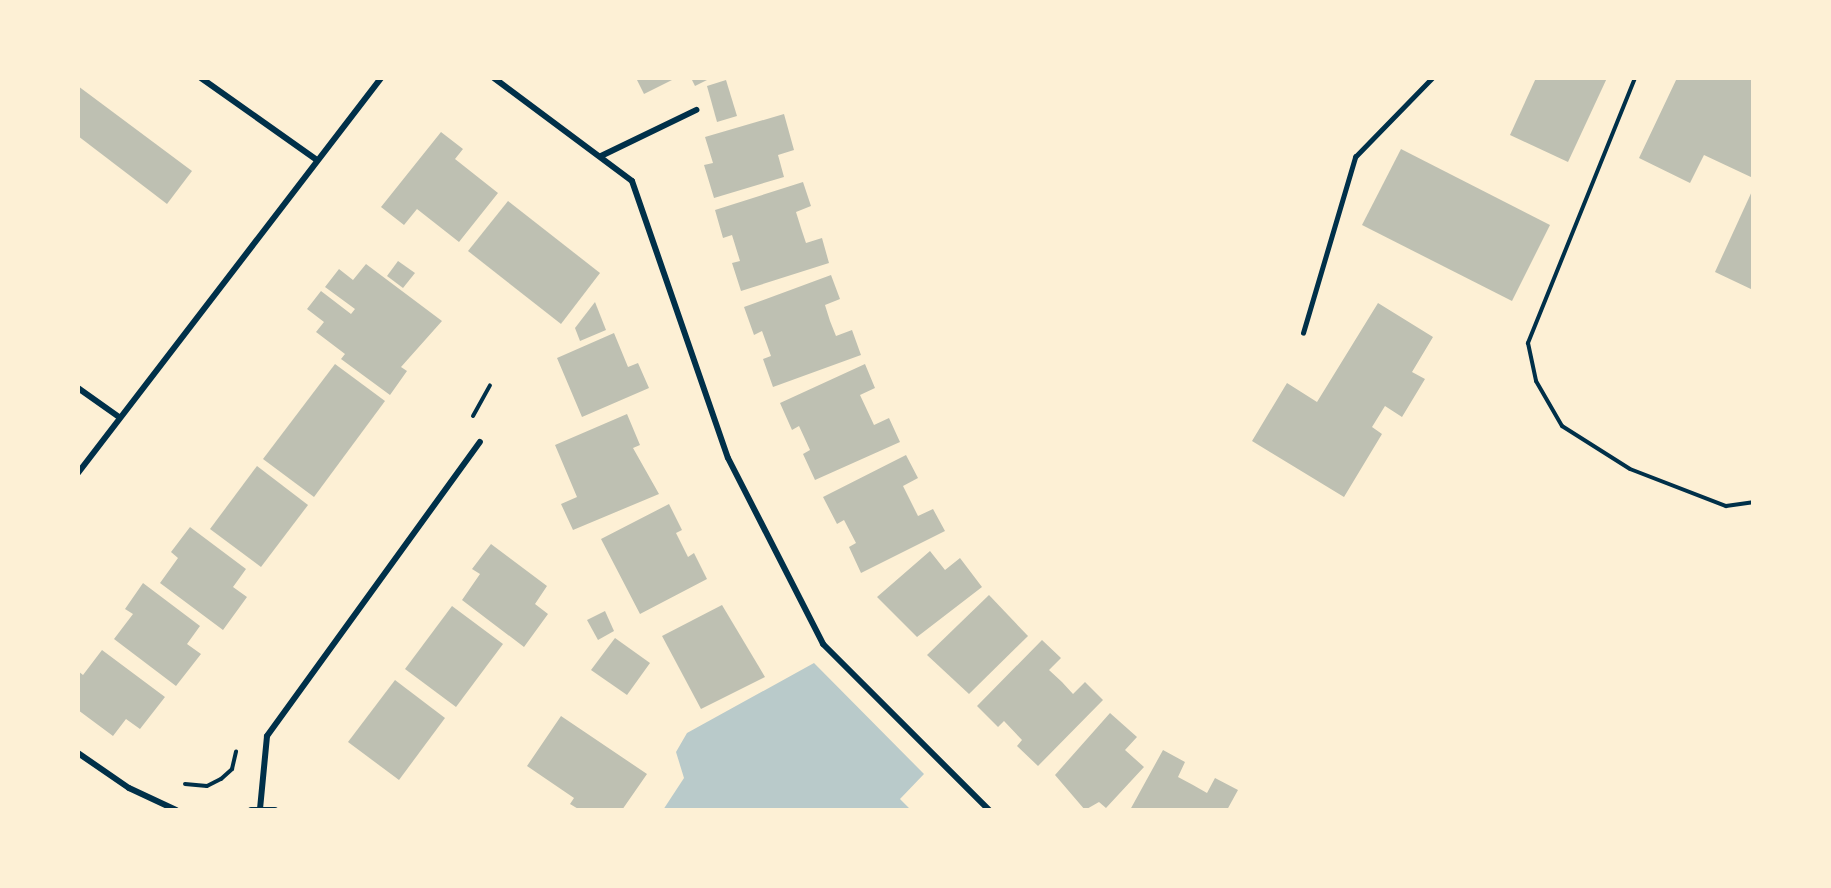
<!DOCTYPE html>
<html>
<head>
<meta charset="utf-8">
<style>
	body { margin:0 }
	#map { position:relative; width:1831px; height:888px; overflow:hidden; background:#fdf0d5; font-family:Manrope,sans-serif }
	div>[style] { position:absolute }
	.green>* { inset:0; background:#b9caca }
	.building>* { inset:0; background:#bec0b2 }
	.path>* { height:4px; margin:-2px; padding:0 2px; transform-origin:2px; border-radius:2px; background:#003049 }
	.service>* { height:4.5px; margin:-2.25px; padding:0 2.25px; transform-origin:2.25px; border-radius:2.25px; background:#003049 }
	.minor>* { height:6px; margin:-3px; padding:0 3px; transform-origin:3px; border-radius:3px; background:#003049 }
	span { translate:-50% -50%; white-space:nowrap; text-align:center; line-height:1.15; -webkit-text-stroke:5px #fdf0d5; paint-order:stroke }
	.frame { position:absolute; inset:0; border:80px solid #fdf0d5; pointer-events:none }
</style>
</head>
<body>
<div id="map">
	<div class="green">
		<i style="clip-path:polygon(814px 663px,924px 774px,900px 799px,911px 810px,663px 810px,684px 778px,676px 752px,687px 733px)"></i>
	</div>
	<div class="building">
		<i style="clip-path:polygon(636px 78px,676px 78px,644px 94px)"></i>
		<i style="clip-path:polygon(691px 78px,711px 78px,695px 86px)"></i>
		<i style="clip-path:polygon(1536px 78px,1607px 78px,1568px 162px,1510px 135px)"></i>
		<i style="clip-path:polygon(1677px 78px,1753px 78px,1753px 178px,1704px 155px,1690px 183px,1639px 158px)"></i>
		<i style="clip-path:polygon(726px 80px,737px 116px,717px 122px,707px 86px)"></i>
		<i style="clip-path:polygon(78px 86px,192px 171px,167px 204px,78px 136px)"></i>
		<i style="clip-path:polygon(784px 114px,794px 150px,778px 155px,784px 177px,714px 198px,704px 165px,713px 163px,705px 137px)"></i>
		<i style="clip-path:polygon(441px 132px,463px 149px,455px 159px,498px 193px,459px 242px,417px 209px,404px 225px,381px 207px)"></i>
		<i style="clip-path:polygon(1401px 149px,1550px 225px,1512px 301px,1362px 225px)"></i>
		<i style="clip-path:polygon(803px 182px,811px 206px,796px 212px,801px 228px,806px 243px,822px 238px,829px 263px,741px 291px,732px 263px,740px 261px,732px 235px,723px 238px,715px 210px)"></i>
		<i style="clip-path:polygon(1753px 189px,1753px 290px,1715px 272px)"></i>
		<i style="clip-path:polygon(508px 201px,600px 273px,561px 324px,468px 251px)"></i>
		<i style="clip-path:polygon(398px 261px,415px 273px,403px 288px,387px 276px)"></i>
		<i style="clip-path:polygon(366px 264px,442px 321px,401px 367px,407px 371px,390px 395px,341px 359px,345px 354px,316px 332px,324px 322px,307px 309px,321px 291px,351px 314px,355px 309px,325px 287px,339px 269px,353px 280px)"></i>
		<i style="clip-path:polygon(831px 275px,840px 299px,825px 305px,830px 321px,836px 336px,852px 330px,861px 355px,773px 387px,763px 359px,771px 356px,762px 331px,754px 335px,744px 307px)"></i>
		<i style="clip-path:polygon(595px 302px,606px 330px,580px 341px,575px 328px)"></i>
		<i style="clip-path:polygon(1378px 303px,1433px 337px,1412px 372px,1425px 379px,1402px 417px,1385px 406px,1372px 427px,1382px 434px,1344px 497px,1252px 441px,1287px 383px,1317px 402px)"></i>
		<i style="clip-path:polygon(614px 333px,628px 367px,638px 363px,649px 388px,582px 417px,557px 358px)"></i>
		<i style="clip-path:polygon(335px 364px,385px 401px,314px 497px,263px 459px)"></i>
		<i style="clip-path:polygon(865px 364px,875px 388px,860px 395px,874px 425px,889px 418px,900px 442px,815px 480px,803px 454px,810px 450px,805px 439px,799px 426px,792px 430px,780px 403px)"></i>
		<i style="clip-path:polygon(627px 414px,640px 445px,633px 448px,659px 494px,573px 530px,561px 504px,577px 497px,555px 445px)"></i>
		<i style="clip-path:polygon(906px 455px,918px 478px,903px 486px,918px 516px,933px 509px,945px 531px,861px 573px,849px 547px,856px 543px,844px 520px,837px 524px,823px 497px)"></i>
		<i style="clip-path:polygon(257px 466px,308px 505px,261px 567px,210px 529px)"></i>
		<i style="clip-path:polygon(669px 504px,682px 530px,676px 533px,688px 557px,694px 553px,707px 579px,640px 614px,601px 539px)"></i>
		<i style="clip-path:polygon(190px 527px,246px 569px,233px 587px,247px 597px,223px 630px,160px 583px,178px 558px,171px 552px)"></i>
		<i style="clip-path:polygon(491px 544px,547px 586px,535px 604px,548px 614px,524px 647px,462px 600px,480px 574px,472px 569px)"></i>
		<i style="clip-path:polygon(930px 551px,945px 570px,960px 558px,982px 587px,917px 637px,877px 597px)"></i>
		<i style="clip-path:polygon(143px 583px,200px 626px,187px 644px,201px 654px,176px 686px,114px 639px,133px 614px,125px 609px)"></i>
		<i style="clip-path:polygon(989px 595px,1028px 636px,969px 694px,927px 655px)"></i>
		<i style="clip-path:polygon(722px 605px,765px 677px,701px 709px,662px 636px)"></i>
		<i style="clip-path:polygon(452px 606px,503px 644px,456px 707px,405px 669px)"></i>
		<i style="clip-path:polygon(605px 611px,614px 631px,598px 640px,587px 620px)"></i>
		<i style="clip-path:polygon(615px 638px,650px 663px,627px 695px,591px 670px)"></i>
		<i style="clip-path:polygon(1042px 640px,1061px 658px,1049px 670px,1062px 682px,1073px 694px,1085px 682px,1103px 700px,1038px 766px,1017px 746px,1022px 740px,1004px 721px,998px 727px,977px 706px)"></i>
		<i style="clip-path:polygon(102px 650px,165px 697px,140px 729px,126px 719px,113px 736px,78px 710px,78px 671px,83px 675px)"></i>
		<i style="clip-path:polygon(395px 680px,445px 718px,399px 780px,348px 742px)"></i>
		<i style="clip-path:polygon(1110px 713px,1137px 737px,1125px 750px,1144px 767px,1106px 808px,1099px 802px,1085px 810px,1055px 775px)"></i>
		<i style="clip-path:polygon(561px 716px,647px 774px,622px 810px,580px 810px,570px 804px,574px 798px,527px 766px)"></i>
		<i style="clip-path:polygon(1163px 750px,1185px 762px,1178px 777px,1193px 785px,1207px 793px,1215px 778px,1238px 790px,1227px 810px,1130px 810px)"></i>
	</div>
	<div class="path">
		<i style="left:1635px;top:78px;width:286px;rotate:112deg"></i>
		<i style="left:1528px;top:343px;width:39px;rotate:78deg"></i>
		<i style="left:1536px;top:381px;width:52px;rotate:60deg"></i>
		<i style="left:1562px;top:426px;width:80px;rotate:32.3deg"></i>
		<i style="left:1630px;top:469px;width:103px;rotate:21.1deg"></i>
		<i style="left:1726px;top:506px;width:27px;rotate:-8deg"></i>
		<i style="left:473px;top:416px;width:35px;rotate:-61deg"></i>
		<i style="left:185px;top:784px;width:22px;rotate:5deg"></i>
		<i style="left:207px;top:786px;width:16px;rotate:-27deg"></i>
		<i style="left:221px;top:779px;width:15px;rotate:-42deg"></i>
		<i style="left:232px;top:769px;width:18px;rotate:-77deg"></i>
	</div>
	<div class="service">
		<i style="left:1303px;top:333px;width:184px;rotate:-73.5deg"></i>
		<i style="left:1355px;top:157px;width:110px;rotate:-45.7deg"></i>
	</div>
	<div class="minor">
		<i style="left:201px;top:78px;width:142px;rotate:35.3deg"></i>
		<i style="left:494px;top:78px;width:172px;rotate:36.7deg"></i>
		<i style="left:632px;top:181px;width:293px;rotate:70.9deg"></i>
		<i style="left:728px;top:458px;width:209px;rotate:62.9deg"></i>
		<i style="left:823px;top:644px;width:235px;rotate:45deg"></i>
		<i style="left:601px;top:156px;width:106px;rotate:-25.8deg"></i>
		<i style="left:78px;top:388px;width:50px;rotate:35.3deg"></i>
		<i style="left:78px;top:473px;width:498px;rotate:-52.5deg"></i>
		<i style="left:78px;top:753px;width:62px;rotate:34.5deg"></i>
		<i style="left:129px;top:788px;width:52px;rotate:25.1deg"></i>
		<i style="left:260px;top:809px;width:73px;rotate:-84.5deg"></i>
		<i style="left:267px;top:736px;width:363px;rotate:-54.1deg"></i>
		<i style="left:251px;top:810px;width:24px"></i>
	</div>
	<div class="frame"></div>
</div>
</body>
</html>
